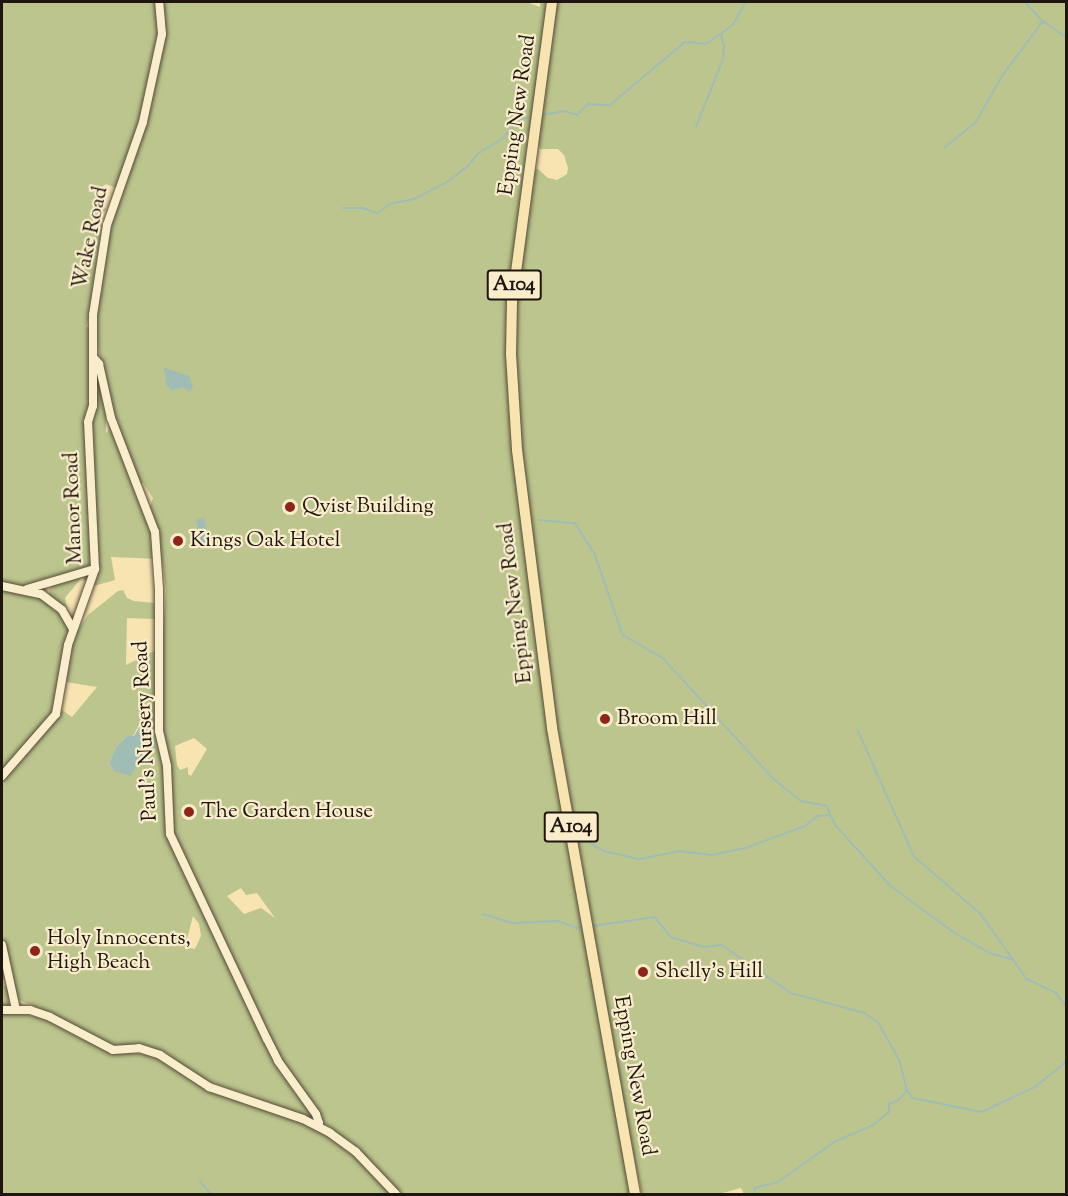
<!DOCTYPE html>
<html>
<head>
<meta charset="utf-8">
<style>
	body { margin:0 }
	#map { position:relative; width:1068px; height:1196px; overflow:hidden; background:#f8e4b1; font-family:"Sorts Mill Goudy",serif }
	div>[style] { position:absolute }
	.green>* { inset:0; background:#bbc58d }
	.water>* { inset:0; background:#a0bdb5 }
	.stream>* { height:1.5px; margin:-0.75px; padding:0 0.75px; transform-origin:0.75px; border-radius:0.75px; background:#a0bdb5 }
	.roads { filter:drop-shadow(0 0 2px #544937) drop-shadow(0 0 2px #544937) }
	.minor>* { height:8px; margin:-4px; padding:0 4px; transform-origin:4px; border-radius:4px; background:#faedcc }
	.major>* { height:10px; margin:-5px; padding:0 5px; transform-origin:5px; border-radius:5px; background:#f8e4b1 }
	.dots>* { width:16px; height:16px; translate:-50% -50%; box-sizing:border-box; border:3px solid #faedcc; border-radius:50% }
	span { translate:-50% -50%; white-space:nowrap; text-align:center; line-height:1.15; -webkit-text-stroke:4.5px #faedcc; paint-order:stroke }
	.shield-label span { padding:2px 4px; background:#faedcc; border:2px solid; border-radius:4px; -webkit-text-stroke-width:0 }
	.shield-label { font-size:20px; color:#1e150e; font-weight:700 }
	.street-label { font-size:21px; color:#1e150e }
	.poi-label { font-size:21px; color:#1e150e }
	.left { translate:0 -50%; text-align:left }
	.frame { position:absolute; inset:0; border:3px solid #1e150e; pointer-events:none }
</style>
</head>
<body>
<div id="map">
	<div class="green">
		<i style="clip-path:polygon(evenodd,2px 2px,527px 2px,540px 7px,540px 2px,547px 2px,506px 316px,508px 398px,551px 753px,631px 1194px,401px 1194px,358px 1149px,321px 1121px,202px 1079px,165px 1052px,104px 1043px,50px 1013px,17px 999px,2px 934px,2px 777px,62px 710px,72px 717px,97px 687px,66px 682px,73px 637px,88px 615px,118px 591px,123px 590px,127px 598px,134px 601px,154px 603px,155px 619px,127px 618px,126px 665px,162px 647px,166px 590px,162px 559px,111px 557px,115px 580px,90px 587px,82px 577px,65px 598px,67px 608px,48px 597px,54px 576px,23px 586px,2px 582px,2px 2px,106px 184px,121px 190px,113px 218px,99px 228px,92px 225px,94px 217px,106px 210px,104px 199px,94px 193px,106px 184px,2px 2px,107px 249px,95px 326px,104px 383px,91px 326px,86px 327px,107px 249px,2px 2px,106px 392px,115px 416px,107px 433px,106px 432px,106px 392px,2px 2px,143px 483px,153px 498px,150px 507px,138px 485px,143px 483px,2px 2px,151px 709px,114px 771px,109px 763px,116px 747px,127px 736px,133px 736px,142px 719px,151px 709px,2px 2px,194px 738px,207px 749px,191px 776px,188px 774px,188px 767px,180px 770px,177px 765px,175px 746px,194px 738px,2px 2px,241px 888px,246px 895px,257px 893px,275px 918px,261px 908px,244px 914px,227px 896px,241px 888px,2px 2px,193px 916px,199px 924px,201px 936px,195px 949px,185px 947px,193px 916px)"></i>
		<i style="clip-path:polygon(557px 2px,1066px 2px,1066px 1194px,744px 1194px,741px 1188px,719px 1194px,642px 1194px,627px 1126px,548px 672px,517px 402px,515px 352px,517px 301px,534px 170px,538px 169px,548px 178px,557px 180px,567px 174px,568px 168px,564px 155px,558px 149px,540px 149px,537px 136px)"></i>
		<i style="clip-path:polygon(2px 588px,33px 593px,56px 606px,68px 627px,68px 634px,54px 711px,2px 771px)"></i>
		<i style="clip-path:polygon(2px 954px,8px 978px,3px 980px,4px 986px,10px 985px,8px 1006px,2px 1006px)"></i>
		<i style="clip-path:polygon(2px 1011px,45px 1018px,104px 1049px,158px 1056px,198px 1082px,322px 1130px,358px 1159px,394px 1194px,2px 1194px)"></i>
	</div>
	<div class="water">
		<i style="clip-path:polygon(163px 367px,189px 376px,193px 386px,190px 392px,182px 387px,172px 391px,165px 383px,166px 376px)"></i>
		<i style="clip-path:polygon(204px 517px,209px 542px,202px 545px,196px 520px)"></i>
		<i style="clip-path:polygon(151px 708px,155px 744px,149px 763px,138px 763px,131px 776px,114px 771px,109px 763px,116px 747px,127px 736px,134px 736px)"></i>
	</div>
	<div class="stream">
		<i style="left:1025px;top:2px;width:26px;rotate:47deg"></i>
		<i style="left:1043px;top:21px;width:28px;rotate:35deg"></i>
		<i style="left:542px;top:115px;width:23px;rotate:-10deg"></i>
		<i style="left:565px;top:111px;width:13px;rotate:18deg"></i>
		<i style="left:577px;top:115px;width:16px;rotate:-45deg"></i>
		<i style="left:588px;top:104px;width:22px;rotate:3deg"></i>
		<i style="left:610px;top:105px;width:98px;rotate:-40deg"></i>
		<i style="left:685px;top:42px;width:21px;rotate:5deg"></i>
		<i style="left:706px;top:44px;width:33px;rotate:-35deg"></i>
		<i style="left:733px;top:25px;width:26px;rotate:-62deg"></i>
		<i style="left:696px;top:127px;width:73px;rotate:-68.3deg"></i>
		<i style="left:723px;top:59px;width:12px;rotate:-85deg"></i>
		<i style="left:724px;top:47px;width:12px;rotate:-104deg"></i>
		<i style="left:944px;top:148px;width:41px;rotate:-39.1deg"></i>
		<i style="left:976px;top:122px;width:53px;rotate:-60.5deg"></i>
		<i style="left:1002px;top:76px;width:69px;rotate:-53.3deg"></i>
		<i style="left:343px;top:208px;width:20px"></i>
		<i style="left:363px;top:208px;width:16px;rotate:18deg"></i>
		<i style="left:378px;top:213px;width:15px;rotate:-37deg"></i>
		<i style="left:390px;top:204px;width:25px;rotate:-12deg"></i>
		<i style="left:414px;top:199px;width:37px;rotate:-27deg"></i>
		<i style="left:447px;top:182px;width:26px;rotate:-37deg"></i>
		<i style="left:468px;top:166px;width:17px;rotate:-50deg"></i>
		<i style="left:479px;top:153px;width:27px;rotate:-31deg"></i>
		<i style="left:502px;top:139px;width:27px;rotate:-48deg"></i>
		<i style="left:520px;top:119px;width:11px;rotate:-10deg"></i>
		<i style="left:539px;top:520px;width:36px;rotate:5deg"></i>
		<i style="left:575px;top:523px;width:37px;rotate:57deg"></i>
		<i style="left:595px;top:554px;width:86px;rotate:70.9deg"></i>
		<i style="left:623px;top:635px;width:46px;rotate:29.9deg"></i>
		<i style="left:663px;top:658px;width:164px;rotate:47.5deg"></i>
		<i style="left:774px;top:779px;width:35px;rotate:39deg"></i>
		<i style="left:801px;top:801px;width:26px;rotate:11deg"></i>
		<i style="left:827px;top:806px;width:22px;rotate:66deg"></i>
		<i style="left:836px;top:826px;width:81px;rotate:47.5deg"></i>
		<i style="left:891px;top:886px;width:79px;rotate:36.3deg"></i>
		<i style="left:955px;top:933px;width:40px;rotate:29.7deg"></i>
		<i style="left:990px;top:953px;width:25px;rotate:16deg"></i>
		<i style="left:858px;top:730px;width:138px;rotate:66deg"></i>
		<i style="left:914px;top:856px;width:89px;rotate:40.9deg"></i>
		<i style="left:981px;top:914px;width:80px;rotate:54.7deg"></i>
		<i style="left:1027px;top:979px;width:31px;rotate:25deg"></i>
		<i style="left:1055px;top:992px;width:17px;rotate:50deg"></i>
		<i style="left:584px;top:839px;width:23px;rotate:31deg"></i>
		<i style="left:604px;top:851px;width:37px;rotate:13deg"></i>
		<i style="left:640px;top:859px;width:41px;rotate:-11.3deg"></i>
		<i style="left:680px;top:851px;width:32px;rotate:7deg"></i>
		<i style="left:712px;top:855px;width:38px;rotate:-12deg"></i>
		<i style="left:749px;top:847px;width:60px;rotate:-20.6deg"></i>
		<i style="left:805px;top:826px;width:16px;rotate:-38deg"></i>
		<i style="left:818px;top:816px;width:12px;rotate:-5deg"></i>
		<i style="left:483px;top:914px;width:31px;rotate:17deg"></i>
		<i style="left:513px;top:923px;width:46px;rotate:-2.5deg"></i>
		<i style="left:559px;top:921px;width:19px;rotate:21deg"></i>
		<i style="left:577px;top:928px;width:7px;rotate:-8deg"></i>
		<i style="left:592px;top:926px;width:64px;rotate:-8.1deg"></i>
		<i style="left:655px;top:917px;width:26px;rotate:51deg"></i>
		<i style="left:671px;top:937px;width:34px;rotate:17deg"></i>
		<i style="left:704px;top:947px;width:18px;rotate:-6deg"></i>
		<i style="left:722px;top:945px;width:84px;rotate:34.8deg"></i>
		<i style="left:791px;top:993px;width:77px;rotate:15.1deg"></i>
		<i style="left:865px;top:1013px;width:17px;rotate:36deg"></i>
		<i style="left:879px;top:1023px;width:43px;rotate:61.1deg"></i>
		<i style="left:900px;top:1061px;width:30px;rotate:76deg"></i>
		<i style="left:907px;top:1090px;width:10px;rotate:53deg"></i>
		<i style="left:913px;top:1098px;width:70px;rotate:11.5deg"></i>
		<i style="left:982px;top:1112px;width:59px;rotate:-25.3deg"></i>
		<i style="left:1035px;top:1087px;width:40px;rotate:-39deg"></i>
		<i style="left:200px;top:1181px;width:17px;rotate:50deg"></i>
		<i style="left:713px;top:1194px;width:1px"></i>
		<i style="left:754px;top:1194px;width:6px;rotate:-81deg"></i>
		<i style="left:755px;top:1188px;width:24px;rotate:-15deg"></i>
		<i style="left:778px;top:1182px;width:71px;rotate:-35.3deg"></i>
		<i style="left:836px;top:1141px;width:39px;rotate:-23deg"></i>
		<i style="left:872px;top:1126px;width:22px;rotate:-39deg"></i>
		<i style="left:889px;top:1112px;width:8px;rotate:-90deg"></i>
		<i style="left:889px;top:1104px;width:11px;rotate:-22deg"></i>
		<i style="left:899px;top:1100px;width:13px;rotate:-51deg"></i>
	</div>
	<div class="roads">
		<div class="minor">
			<i style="left:94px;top:358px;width:8px;rotate:50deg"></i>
			<i style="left:99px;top:364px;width:55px;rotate:77.5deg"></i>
			<i style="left:111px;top:418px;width:122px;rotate:68.9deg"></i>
			<i style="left:155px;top:532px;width:57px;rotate:86deg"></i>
			<i style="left:159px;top:589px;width:142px;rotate:90deg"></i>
			<i style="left:159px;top:731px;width:36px;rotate:77deg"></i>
			<i style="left:167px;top:766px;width:68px;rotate:87.5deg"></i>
			<i style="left:170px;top:834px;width:227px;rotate:64.7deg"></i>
			<i style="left:267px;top:1039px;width:25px;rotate:63deg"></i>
			<i style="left:278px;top:1061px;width:65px;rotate:54.4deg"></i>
			<i style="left:316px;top:1114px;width:9px;rotate:72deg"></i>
			<i style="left:319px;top:1123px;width:3px;rotate:108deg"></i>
			<i style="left:2px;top:586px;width:40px;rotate:12deg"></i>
			<i style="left:41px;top:594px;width:26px;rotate:37deg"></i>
			<i style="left:62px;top:610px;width:22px;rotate:60deg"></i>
			<i style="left:27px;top:589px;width:71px;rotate:-16.4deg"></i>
			<i style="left:2px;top:776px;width:82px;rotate:-48.9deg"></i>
			<i style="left:56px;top:714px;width:70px;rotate:-80.1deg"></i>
			<i style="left:68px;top:645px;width:81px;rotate:-70.4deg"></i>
			<i style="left:95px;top:569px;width:147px;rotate:-92.7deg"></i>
			<i style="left:88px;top:422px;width:17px;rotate:-73deg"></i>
			<i style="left:93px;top:406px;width:91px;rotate:-90deg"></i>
			<i style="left:93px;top:315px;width:91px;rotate:-81.2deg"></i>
			<i style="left:107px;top:225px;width:109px;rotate:-70.7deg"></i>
			<i style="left:143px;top:122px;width:90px;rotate:-77.8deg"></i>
			<i style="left:162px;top:34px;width:32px;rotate:-95deg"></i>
			<i style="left:2px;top:945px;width:66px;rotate:77.8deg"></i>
			<i style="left:2px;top:1010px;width:28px"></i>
			<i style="left:30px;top:1010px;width:21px;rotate:19deg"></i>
			<i style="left:50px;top:1017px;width:71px;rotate:27.6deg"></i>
			<i style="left:113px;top:1050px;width:26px;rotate:-4deg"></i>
			<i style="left:139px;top:1048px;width:22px;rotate:18deg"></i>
			<i style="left:160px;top:1055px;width:59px;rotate:33.1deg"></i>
			<i style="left:209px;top:1087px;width:99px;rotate:18.8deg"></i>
			<i style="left:303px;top:1119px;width:30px;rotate:27deg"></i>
			<i style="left:330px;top:1133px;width:32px;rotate:36deg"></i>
			<i style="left:356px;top:1152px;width:58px;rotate:46.4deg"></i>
		</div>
		<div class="major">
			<i style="left:552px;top:2px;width:303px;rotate:97.6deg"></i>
			<i style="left:512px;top:302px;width:52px;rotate:91.1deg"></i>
			<i style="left:511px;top:354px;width:96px;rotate:86.4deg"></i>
			<i style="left:517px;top:450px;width:280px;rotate:82.8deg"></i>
			<i style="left:552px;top:728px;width:473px;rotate:79.9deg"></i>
		</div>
	</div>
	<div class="dots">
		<i style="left:290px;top:507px;background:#8f2418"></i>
		<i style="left:178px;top:541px;background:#8f2418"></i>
		<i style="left:605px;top:719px;background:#8f2418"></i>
		<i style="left:189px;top:812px;background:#8f2418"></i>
		<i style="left:35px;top:951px;background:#8f2418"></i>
		<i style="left:643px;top:972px;background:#8f2418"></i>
	</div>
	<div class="shield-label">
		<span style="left:514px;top:285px">A104</span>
		<span style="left:571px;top:827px">A104</span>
	</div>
	<div class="street-label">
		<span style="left:518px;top:115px;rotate:-82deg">Epping New Road</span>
		<span style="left:91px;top:238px;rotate:-78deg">Wake Road</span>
		<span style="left:74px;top:508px;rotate:-92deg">Manor Road</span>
		<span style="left:516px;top:603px;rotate:-97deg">Epping New Road</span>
		<span style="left:146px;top:731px;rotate:-93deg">Paul's Nursery Road</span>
		<span style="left:634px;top:1076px;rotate:80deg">Epping New Road</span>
	</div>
	<div class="poi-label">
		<span class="left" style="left:302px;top:507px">Qvist Building</span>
		<span class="left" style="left:190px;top:541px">Kings Oak Hotel</span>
		<span class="left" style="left:617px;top:719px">Broom Hill</span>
		<span class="left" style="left:201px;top:812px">The Garden House</span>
		<span class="left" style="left:47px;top:951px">Holy Innocents,<br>High Beach</span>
		<span class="left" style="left:655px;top:972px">Shelly's Hill</span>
	</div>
	<div class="frame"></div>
</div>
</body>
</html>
